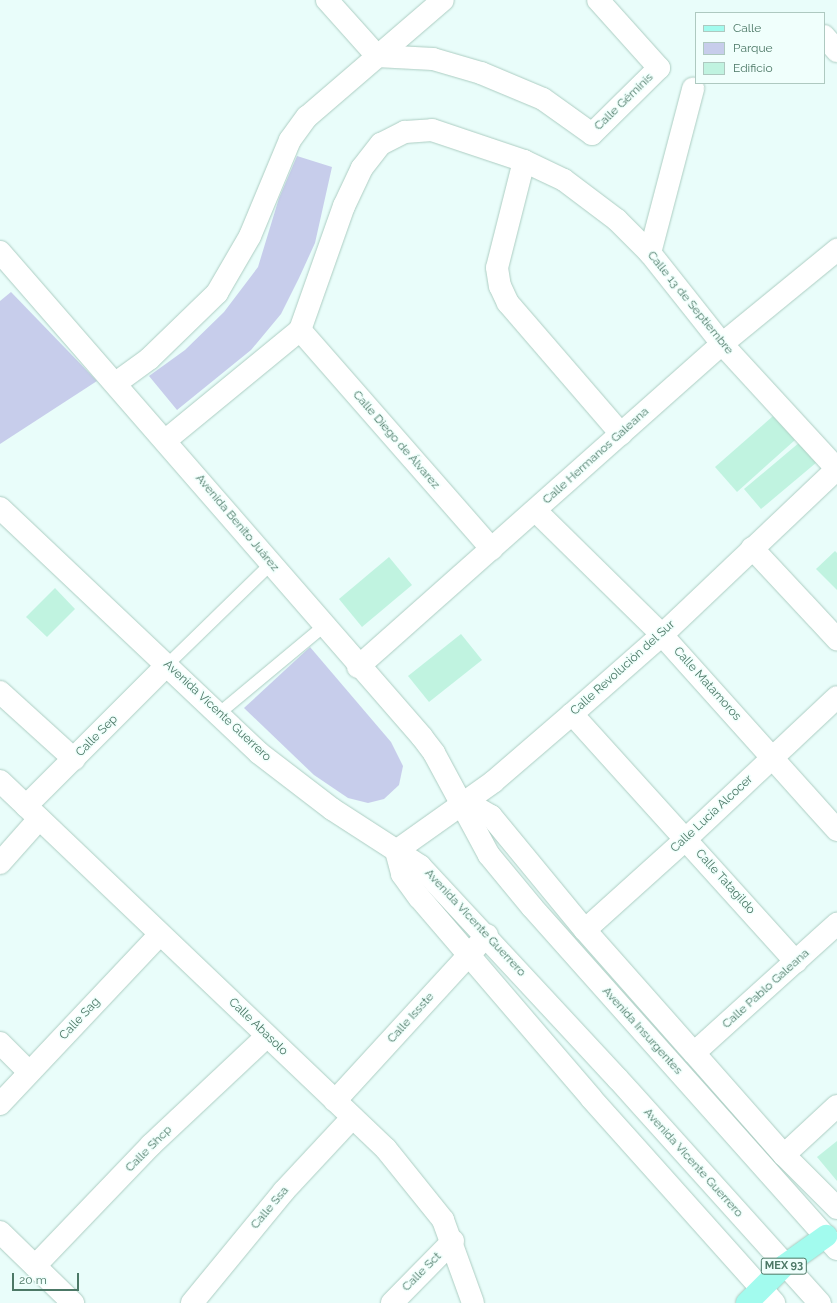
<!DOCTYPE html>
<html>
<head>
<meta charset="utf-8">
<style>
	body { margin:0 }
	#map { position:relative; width:837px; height:1303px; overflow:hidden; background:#e9fdfa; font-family:Raleway,sans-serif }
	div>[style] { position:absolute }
	.green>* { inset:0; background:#c7cdeb }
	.building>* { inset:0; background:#c0f3e0 }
	.roads { filter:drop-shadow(0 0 1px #accdc2) drop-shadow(0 0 1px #accdc2) }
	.lane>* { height:12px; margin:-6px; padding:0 6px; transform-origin:6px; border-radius:6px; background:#fff }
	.street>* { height:22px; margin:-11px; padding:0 11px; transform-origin:11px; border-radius:11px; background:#fff }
	.secondary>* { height:22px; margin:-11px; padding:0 11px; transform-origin:11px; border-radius:11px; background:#fff }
	.primary>* { height:22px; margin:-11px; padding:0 11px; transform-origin:11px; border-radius:11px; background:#a2fbee }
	span { translate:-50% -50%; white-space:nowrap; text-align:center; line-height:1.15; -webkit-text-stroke:3px #f0fffc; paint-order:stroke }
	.shield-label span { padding:1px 3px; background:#f0fffc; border:1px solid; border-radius:3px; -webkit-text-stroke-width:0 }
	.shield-label { font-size:11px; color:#4c7866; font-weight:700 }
	.street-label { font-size:12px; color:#4c7866 }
	.legend { position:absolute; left:695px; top:12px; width:130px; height:72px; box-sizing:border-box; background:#f0fffc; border:1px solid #aec9c0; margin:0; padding:5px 7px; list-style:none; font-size:12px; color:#4c7866 }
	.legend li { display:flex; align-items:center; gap:8px; height:20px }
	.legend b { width:20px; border:1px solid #aec9c0 }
	.scale { position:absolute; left:12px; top:1273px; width:67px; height:18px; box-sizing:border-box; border:2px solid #4c7866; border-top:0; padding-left:5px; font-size:12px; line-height:14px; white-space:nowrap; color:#4c7866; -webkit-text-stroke:3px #f0fffc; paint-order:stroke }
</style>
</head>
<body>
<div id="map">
	<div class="green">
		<i style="clip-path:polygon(297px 156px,332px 167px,315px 243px,299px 278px,281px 314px,251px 350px,177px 410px,149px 376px,185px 350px,224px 312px,258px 267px,279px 198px)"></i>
		<i style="clip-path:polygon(11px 292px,97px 381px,0 444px,0 301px)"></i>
		<i style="clip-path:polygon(310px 647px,391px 742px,403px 766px,399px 785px,384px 799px,368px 803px,348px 798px,314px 775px,244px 708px)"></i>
	</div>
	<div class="building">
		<i style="clip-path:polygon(773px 416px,795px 440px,737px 492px,715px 467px)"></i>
		<i style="clip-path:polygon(800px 442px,817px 462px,761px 509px,744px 489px)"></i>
		<i style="clip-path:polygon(835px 551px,837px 553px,837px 590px,816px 569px)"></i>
		<i style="clip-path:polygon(389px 557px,412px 585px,362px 627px,339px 599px)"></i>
		<i style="clip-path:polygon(55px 588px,75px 609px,47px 637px,26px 617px)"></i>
		<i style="clip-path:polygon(461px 634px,482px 660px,429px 702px,408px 676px)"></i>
		<i style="clip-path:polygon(837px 1141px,837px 1181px,817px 1157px)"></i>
	</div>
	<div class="roads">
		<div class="lane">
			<i style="left:167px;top:665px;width:145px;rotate:-44.2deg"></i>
			<i style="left:217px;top:715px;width:139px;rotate:-39.8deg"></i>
		</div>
		<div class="street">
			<i style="left:327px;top:0;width:75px;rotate:48.2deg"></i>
			<i style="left:824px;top:36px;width:20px;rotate:49deg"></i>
			<i style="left:377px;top:56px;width:56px;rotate:3.1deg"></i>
			<i style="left:433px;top:59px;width:50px;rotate:16.3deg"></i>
			<i style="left:481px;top:73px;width:67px;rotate:22.8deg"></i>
			<i style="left:543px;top:99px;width:60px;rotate:35.5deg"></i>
			<i style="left:592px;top:134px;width:94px;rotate:-44.6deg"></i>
			<i style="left:659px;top:68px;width:91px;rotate:-131.9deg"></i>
			<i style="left:524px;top:161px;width:110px;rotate:104.2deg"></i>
			<i style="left:497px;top:268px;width:18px;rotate:81deg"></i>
			<i style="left:500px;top:286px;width:19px;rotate:65deg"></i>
			<i style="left:508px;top:303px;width:173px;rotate:49.2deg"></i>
			<i style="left:650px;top:253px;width:170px;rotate:-75.3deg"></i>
			<i style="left:300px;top:330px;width:291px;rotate:48.8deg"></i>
			<i style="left:116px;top:383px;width:41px;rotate:-36deg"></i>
			<i style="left:149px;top:359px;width:95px;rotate:-44.1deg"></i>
			<i style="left:217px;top:293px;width:66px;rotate:-59.9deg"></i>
			<i style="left:250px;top:236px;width:104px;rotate:-67.4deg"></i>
			<i style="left:290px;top:140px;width:29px;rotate:-54deg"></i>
			<i style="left:307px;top:117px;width:179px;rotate:-40.7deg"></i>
			<i style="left:166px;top:440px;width:173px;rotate:-39.4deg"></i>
			<i style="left:300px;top:330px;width:132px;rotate:-70.5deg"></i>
			<i style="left:344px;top:206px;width:42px;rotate:-64.7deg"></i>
			<i style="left:362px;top:168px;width:31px;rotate:-52deg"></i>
			<i style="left:381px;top:144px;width:27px;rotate:-27deg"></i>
			<i style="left:405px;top:132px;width:27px;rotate:-4deg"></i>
			<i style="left:432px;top:130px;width:97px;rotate:18.6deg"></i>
			<i style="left:524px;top:161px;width:44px;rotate:25.4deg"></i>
			<i style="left:564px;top:180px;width:66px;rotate:37deg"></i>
			<i style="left:617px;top:220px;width:47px;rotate:45deg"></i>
			<i style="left:650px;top:253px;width:116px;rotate:51.6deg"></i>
			<i style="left:722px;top:344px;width:170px;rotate:47.4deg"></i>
			<i style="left:536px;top:511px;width:177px;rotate:44.5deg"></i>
			<i style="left:662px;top:635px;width:262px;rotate:48.1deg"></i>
			<i style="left:752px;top:548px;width:125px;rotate:47deg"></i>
			<i style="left:358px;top:667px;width:487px;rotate:-41.6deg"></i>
			<i style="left:722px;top:344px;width:149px;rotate:-39.3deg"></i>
			<i style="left:0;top:692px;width:100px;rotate:42.2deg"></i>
			<i style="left:572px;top:714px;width:334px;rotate:47.9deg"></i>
			<i style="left:0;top:781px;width:533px;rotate:43.63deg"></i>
			<i style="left:386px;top:1149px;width:91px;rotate:51.2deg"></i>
			<i style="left:443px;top:1220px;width:88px;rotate:70.1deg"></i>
			<i style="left:26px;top:806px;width:199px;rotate:-45deg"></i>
			<i style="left:396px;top:851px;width:119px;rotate:-35.4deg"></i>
			<i style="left:493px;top:782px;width:104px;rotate:-40.7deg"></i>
			<i style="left:572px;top:714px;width:120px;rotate:-41.3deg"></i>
			<i style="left:662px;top:635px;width:241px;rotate:-43.5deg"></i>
			<i style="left:0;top:863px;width:59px;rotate:-48.4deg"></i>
			<i style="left:585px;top:930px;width:136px;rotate:-42deg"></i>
			<i style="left:686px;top:839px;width:207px;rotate:-43.2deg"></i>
			<i style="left:0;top:1043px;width:41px;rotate:45deg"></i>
			<i style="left:694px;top:1053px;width:193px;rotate:-42.1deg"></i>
			<i style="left:335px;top:1101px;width:225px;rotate:-47.5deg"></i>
			<i style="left:0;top:1104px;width:233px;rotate:-46.7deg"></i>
			<i style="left:784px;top:1155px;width:72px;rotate:-42.8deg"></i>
			<i style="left:0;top:1232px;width:102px;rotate:44.2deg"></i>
			<i style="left:35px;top:1266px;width:168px;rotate:-46.2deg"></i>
			<i style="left:151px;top:1145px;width:159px;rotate:-43.2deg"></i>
			<i style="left:192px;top:1303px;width:145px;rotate:-50.6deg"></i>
			<i style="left:284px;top:1191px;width:100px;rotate:-47deg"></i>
			<i style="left:392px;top:1303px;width:87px;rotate:-45.5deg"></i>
		</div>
		<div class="secondary">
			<i style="left:0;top:252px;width:643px;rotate:48.97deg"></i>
			<i style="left:422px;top:737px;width:20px;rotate:53deg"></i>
			<i style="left:434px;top:753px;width:116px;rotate:61.7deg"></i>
			<i style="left:489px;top:855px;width:67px;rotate:50.4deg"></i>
			<i style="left:532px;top:907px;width:458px;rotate:48.3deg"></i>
			<i style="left:0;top:508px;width:357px;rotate:43.4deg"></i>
			<i style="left:259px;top:753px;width:92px;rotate:37.5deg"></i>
			<i style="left:332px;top:809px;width:105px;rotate:32.9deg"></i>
			<i style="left:420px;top:866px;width:291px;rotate:47.1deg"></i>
			<i style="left:618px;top:1079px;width:302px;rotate:48deg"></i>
			<i style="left:460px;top:803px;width:18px;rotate:16deg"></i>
			<i style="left:477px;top:808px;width:16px;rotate:30deg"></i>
			<i style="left:491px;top:816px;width:148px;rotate:50.5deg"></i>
			<i style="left:585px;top:930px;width:164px;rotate:48.5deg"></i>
			<i style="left:694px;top:1053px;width:136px;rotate:48.6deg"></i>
			<i style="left:784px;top:1155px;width:75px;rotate:45deg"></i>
			<i style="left:396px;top:851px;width:24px;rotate:75deg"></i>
			<i style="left:402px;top:874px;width:29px;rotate:54deg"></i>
			<i style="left:419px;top:897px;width:265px;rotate:49.4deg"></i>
			<i style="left:591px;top:1098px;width:275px;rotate:48.2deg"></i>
		</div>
		<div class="primary">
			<i style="left:747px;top:1303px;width:52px;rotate:-45deg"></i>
			<i style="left:784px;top:1266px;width:52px;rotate:-35.5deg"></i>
		</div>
	</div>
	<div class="shield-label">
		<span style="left:784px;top:1266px">MEX 93</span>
	</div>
	<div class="street-label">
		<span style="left:624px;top:102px;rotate:-44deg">Calle Géminis</span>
		<span style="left:690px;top:303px;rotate:51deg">Calle 13 de Septiembre</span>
		<span style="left:396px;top:440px;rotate:49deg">Calle Diego de Álvarez</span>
		<span style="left:596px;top:456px;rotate:-42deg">Calle Hermanos Galeana</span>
		<span style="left:237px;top:523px;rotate:50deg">Avenida Benito Juárez</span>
		<span style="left:623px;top:668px;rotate:-42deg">Calle Revolución del Sur</span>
		<span style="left:707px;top:684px;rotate:48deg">Calle Matamoros</span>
		<span style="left:217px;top:711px;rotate:43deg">Avenida Vicente Guerrero</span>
		<span style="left:97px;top:736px;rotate:-45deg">Calle Sep</span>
		<span style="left:712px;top:814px;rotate:-43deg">Calle Lucía Alcocer</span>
		<span style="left:725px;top:882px;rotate:48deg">Calle Tatagildo</span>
		<span style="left:475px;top:923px;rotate:47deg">Avenida Vicente Guerrero</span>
		<span style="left:766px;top:989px;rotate:-42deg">Calle Pablo Galeana</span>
		<span style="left:411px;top:1018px;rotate:-48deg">Calle Issste</span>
		<span style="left:80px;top:1019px;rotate:-47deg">Calle Sag</span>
		<span style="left:258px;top:1027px;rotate:44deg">Calle Abasolo</span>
		<span style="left:642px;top:1031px;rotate:48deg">Avenida Insurgentes</span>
		<span style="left:149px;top:1149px;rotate:-45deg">Calle Shcp</span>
		<span style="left:693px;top:1163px;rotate:48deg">Avenida Vicente Guerrero</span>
		<span style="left:270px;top:1208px;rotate:-50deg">Calle Ssa</span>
		<span style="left:422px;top:1272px;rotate:-45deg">Calle Sct</span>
	</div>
	<ul class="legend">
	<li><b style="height:5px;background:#a2fbee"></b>Calle</li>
	<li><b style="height:11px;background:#c7cdeb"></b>Parque</li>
	<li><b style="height:11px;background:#c0f3e0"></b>Edificio</li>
	</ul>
	<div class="scale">20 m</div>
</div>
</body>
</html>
